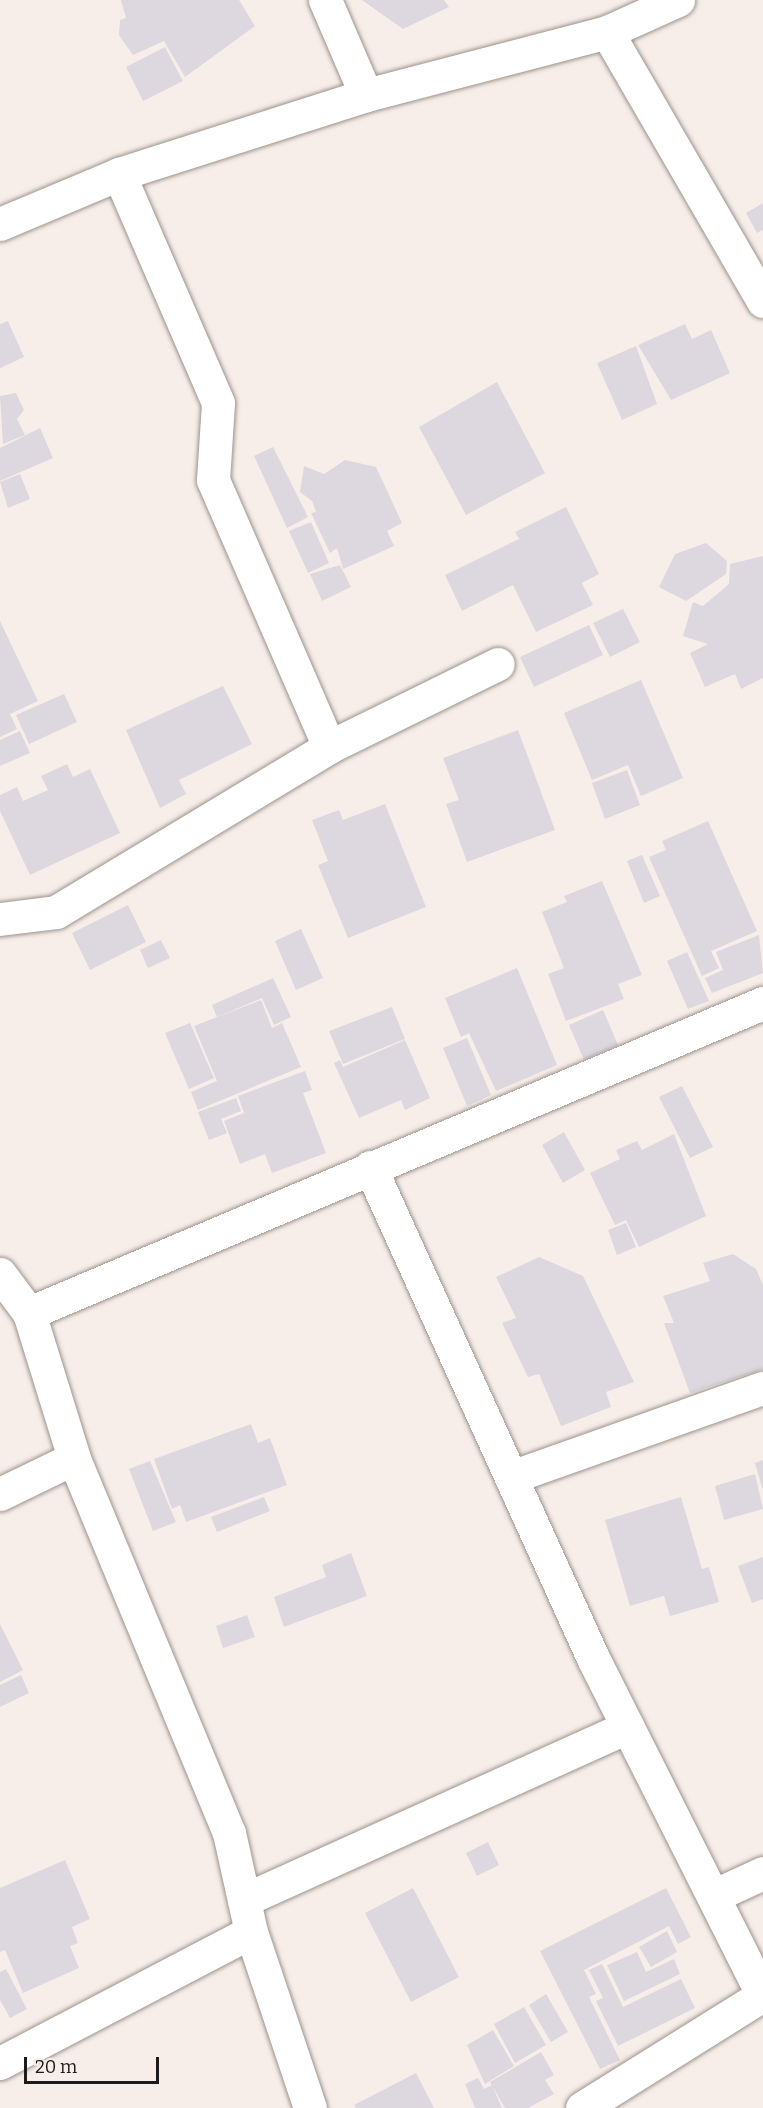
<!DOCTYPE html>
<html>
<head>
<meta charset="utf-8">
<style>
	body { margin:0 }
	#map { position:relative; width:763px; height:2108px; overflow:hidden; background:#f8eee9; font-family:Bitter,serif }
	div>[style] { position:absolute }
	.building>* { inset:0; background:#ddd7df }
	.roads { filter:drop-shadow(0 0 2px #9c938e) drop-shadow(0 0 2px #9c938e) }
	.street>* { height:33px; margin:-16.5px; padding:0 16.5px; transform-origin:16.5px; border-radius:16.5px; background:#fff }
	span { translate:-50% -50%; white-space:nowrap; text-align:center; line-height:1.15; -webkit-text-stroke:4.5px #f8eee9; paint-order:stroke }
	.scale { position:absolute; left:24px; top:2057px; width:135px; height:27px; box-sizing:border-box; border:3px solid #1e1a19; border-top:0; padding-left:8px; font-size:18px; line-height:21px; white-space:nowrap; color:#1e1a19; -webkit-text-stroke:4px #f8eee9; paint-order:stroke }
</style>
</head>
<body>
<div id="map">
	<div class="building">
		<i style="clip-path:polygon(121px 0,239px 0,255px 26px,185px 77px,164px 41px,133px 55px,119px 35px,120px 20px,126px 18px)"></i>
		<i style="clip-path:polygon(362px 0,444px 0,449px 7px,403px 29px)"></i>
		<i style="clip-path:polygon(165px 47px,183px 81px,143px 101px,126px 67px)"></i>
		<i style="clip-path:polygon(763px 203px,763px 230px,757px 233px,746px 213px)"></i>
		<i style="clip-path:polygon(8px 321px,24px 357px,0 368px,0 324px)"></i>
		<i style="clip-path:polygon(685px 324px,692px 339px,711px 330px,730px 373px,671px 400px,638px 345px)"></i>
		<i style="clip-path:polygon(636px 346px,657px 404px,622px 420px,597px 363px)"></i>
		<i style="clip-path:polygon(497px 382px,545px 473px,466px 515px,419px 427px)"></i>
		<i style="clip-path:polygon(16px 393px,24px 410px,17px 419px,25px 435px,3px 444px,0 396px)"></i>
		<i style="clip-path:polygon(40px 428px,53px 458px,0 481px,0 448px)"></i>
		<i style="clip-path:polygon(273px 447px,308px 517px,287px 528px,254px 456px)"></i>
		<i style="clip-path:polygon(345px 460px,376px 467px,402px 523px,387px 531px,394px 546px,343px 569px,337px 548px,330px 553px,311px 513px,316px 512px,312px 501px,300px 492px,304px 466px,324px 474px)"></i>
		<i style="clip-path:polygon(20px 474px,30px 499px,8px 508px,0 482px)"></i>
		<i style="clip-path:polygon(566px 507px,599px 574px,582px 583px,593px 605px,536px 632px,513px 585px,462px 611px,445px 575px,519px 539px,515px 532px)"></i>
		<i style="clip-path:polygon(311px 522px,329px 563px,308px 573px,289px 531px)"></i>
		<i style="clip-path:polygon(706px 543px,727px 561px,726px 574px,686px 601px,659px 587px,675px 554px)"></i>
		<i style="clip-path:polygon(763px 556px,763px 678px,741px 689px,735px 674px,705px 687px,690px 653px,708px 644px,683px 636px,693px 602px,703px 606px,729px 584px,730px 564px)"></i>
		<i style="clip-path:polygon(340px 565px,351px 587px,322px 601px,310px 574px)"></i>
		<i style="clip-path:polygon(623px 609px,640px 642px,610px 657px,593px 623px)"></i>
		<i style="clip-path:polygon(0 621px,38px 701px,10px 714px,17px 729px,0 737px)"></i>
		<i style="clip-path:polygon(589px 625px,603px 655px,534px 687px,520px 657px)"></i>
		<i style="clip-path:polygon(641px 680px,683px 778px,641px 796px,628px 765px,592px 780px,564px 713px)"></i>
		<i style="clip-path:polygon(223px 686px,252px 744px,179px 780px,186px 794px,160px 808px,126px 730px)"></i>
		<i style="clip-path:polygon(64px 694px,77px 722px,29px 744px,16px 715px)"></i>
		<i style="clip-path:polygon(518px 730px,555px 830px,467px 862px,446px 804px,459px 800px,443px 758px)"></i>
		<i style="clip-path:polygon(20px 731px,30px 753px,0 766px,0 740px)"></i>
		<i style="clip-path:polygon(67px 764px,73px 777px,90px 769px,120px 833px,30px 875px,0 811px,0 795px,17px 787px,23px 801px,48px 790px,41px 776px)"></i>
		<i style="clip-path:polygon(627px 770px,640px 805px,605px 819px,592px 783px)"></i>
		<i style="clip-path:polygon(385px 804px,426px 907px,348px 938px,318px 865px,328px 861px,312px 820px,339px 810px,343px 820px)"></i>
		<i style="clip-path:polygon(708px 821px,757px 931px,711px 951px,719px 968px,702px 976px,649px 857px,666px 850px,662px 841px)"></i>
		<i style="clip-path:polygon(642px 855px,660px 896px,644px 903px,627px 861px)"></i>
		<i style="clip-path:polygon(602px 881px,642px 975px,618px 984px,624px 999px,566px 1021px,548px 974px,564px 968px,542px 912px,567px 902px,564px 896px)"></i>
		<i style="clip-path:polygon(128px 905px,146px 942px,90px 970px,72px 933px)"></i>
		<i style="clip-path:polygon(301px 929px,323px 978px,296px 990px,275px 941px)"></i>
		<i style="clip-path:polygon(759px 935px,763px 973px,712px 993px,705px 978px,723px 970px,716px 952px)"></i>
		<i style="clip-path:polygon(161px 940px,170px 958px,148px 968px,140px 950px)"></i>
		<i style="clip-path:polygon(687px 952px,709px 1001px,688px 1009px,667px 961px)"></i>
		<i style="clip-path:polygon(517px 968px,557px 1065px,496px 1091px,469px 1033px,461px 1037px,445px 998px)"></i>
		<i style="clip-path:polygon(273px 978px,291px 1017px,274px 1025px,262px 998px,217px 1017px,212px 1005px)"></i>
		<i style="clip-path:polygon(261px 1000px,272px 1028px,282px 1023px,301px 1067px,198px 1110px,191px 1092px,217px 1081px,194px 1026px)"></i>
		<i style="clip-path:polygon(392px 1007px,405px 1039px,343px 1064px,329px 1031px)"></i>
		<i style="clip-path:polygon(603px 1010px,618px 1045px,584px 1060px,569px 1025px)"></i>
		<i style="clip-path:polygon(190px 1023px,214px 1078px,189px 1089px,165px 1033px)"></i>
		<i style="clip-path:polygon(467px 1038px,491px 1095px,467px 1106px,443px 1048px)"></i>
		<i style="clip-path:polygon(405px 1040px,430px 1098px,405px 1110px,401px 1100px,359px 1118px,334px 1063px,340px 1060px,343px 1067px)"></i>
		<i style="clip-path:polygon(305px 1071px,312px 1090px,303px 1093px,326px 1153px,272px 1173px,265px 1154px,240px 1164px,224px 1121px,244px 1113px,238px 1096px)"></i>
		<i style="clip-path:polygon(682px 1086px,713px 1147px,690px 1158px,659px 1097px)"></i>
		<i style="clip-path:polygon(236px 1098px,241px 1111px,221px 1119px,227px 1133px,209px 1140px,198px 1112px)"></i>
		<i style="clip-path:polygon(564px 1132px,585px 1170px,563px 1183px,542px 1145px)"></i>
		<i style="clip-path:polygon(674px 1134px,706px 1216px,639px 1247px,626px 1220px,615px 1225px,590px 1173px,620px 1159px,616px 1150px,637px 1141px,642px 1150px)"></i>
		<i style="clip-path:polygon(626px 1223px,636px 1247px,617px 1255px,608px 1230px)"></i>
		<i style="clip-path:polygon(733px 1254px,756px 1269px,763px 1285px,763px 1369px,690px 1393px,664px 1323px,674px 1323px,663px 1296px,710px 1281px,703px 1263px)"></i>
		<i style="clip-path:polygon(539px 1257px,583px 1276px,634px 1382px,606px 1392px,611px 1407px,561px 1426px,539px 1374px,528px 1377px,502px 1323px,516px 1318px,496px 1277px)"></i>
		<i style="clip-path:polygon(251px 1424px,258px 1443px,270px 1438px,287px 1485px,186px 1522px,180px 1505px,172px 1509px,154px 1459px)"></i>
		<i style="clip-path:polygon(763px 1460px,763px 1488px,762px 1488px,755px 1463px)"></i>
		<i style="clip-path:polygon(150px 1461px,176px 1522px,153px 1531px,129px 1469px)"></i>
		<i style="clip-path:polygon(755px 1474px,763px 1509px,724px 1520px,715px 1486px)"></i>
		<i style="clip-path:polygon(264px 1497px,270px 1511px,217px 1532px,211px 1517px)"></i>
		<i style="clip-path:polygon(681px 1497px,702px 1569px,709px 1567px,719px 1602px,670px 1616px,664px 1596px,630px 1606px,605px 1520px)"></i>
		<i style="clip-path:polygon(351px 1553px,367px 1596px,284px 1627px,274px 1597px,326px 1577px,322px 1565px)"></i>
		<i style="clip-path:polygon(763px 1557px,763px 1599px,752px 1603px,738px 1566px)"></i>
		<i style="clip-path:polygon(247px 1615px,255px 1637px,223px 1648px,216px 1626px)"></i>
		<i style="clip-path:polygon(0 1624px,23px 1670px,0 1682px)"></i>
		<i style="clip-path:polygon(21px 1675px,29px 1693px,0 1707px,0 1685px)"></i>
		<i style="clip-path:polygon(488px 1842px,499px 1865px,477px 1876px,466px 1853px)"></i>
		<i style="clip-path:polygon(65px 1860px,90px 1919px,72px 1927px,78px 1943px,70px 1946px,79px 1968px,23px 1993px,5px 1950px,0 1952px,0 1888px)"></i>
		<i style="clip-path:polygon(413px 1888px,459px 1977px,411px 2002px,365px 1913px)"></i>
		<i style="clip-path:polygon(666px 1888px,691px 1937px,678px 1944px,669px 1926px,584px 1970px,596px 1994px,589px 1997px,620px 2060px,600px 2069px,540px 1951px)"></i>
		<i style="clip-path:polygon(667px 1931px,677px 1952px,651px 1967px,639px 1947px)"></i>
		<i style="clip-path:polygon(637px 1952px,646px 1972px,674px 1959px,680px 1974px,624px 2001px,607px 1965px)"></i>
		<i style="clip-path:polygon(602px 1964px,623px 2007px,681px 1979px,695px 2008px,618px 2046px,596px 2001px,603px 1998px,589px 1970px)"></i>
		<i style="clip-path:polygon(6px 1969px,27px 2009px,10px 2018px,0 2000px,0 1972px)"></i>
		<i style="clip-path:polygon(546px 1994px,568px 2032px,551px 2042px,529px 2005px)"></i>
		<i style="clip-path:polygon(524px 2007px,546px 2045px,515px 2063px,494px 2024px)"></i>
		<i style="clip-path:polygon(493px 2030px,514px 2066px,485px 2084px,467px 2045px)"></i>
		<i style="clip-path:polygon(541px 2052px,554px 2075px,545px 2080px,554px 2094px,528px 2108px,505px 2108px,490px 2082px)"></i>
		<i style="clip-path:polygon(416px 2073px,434px 2108px,356px 2108px,354px 2105px)"></i>
		<i style="clip-path:polygon(478px 2078px,484px 2089px,492px 2085px,502px 2108px,475px 2108px,465px 2084px)"></i>
	</div>
	<div class="roads">
		<div class="street">
			<i style="left:325px;top:0;width:103px;rotate:66.7deg"></i>
			<i style="left:607px;top:32px;width:311px;rotate:59.9deg"></i>
			<i style="left:119px;top:174px;width:249px;rotate:66.6deg"></i>
			<i style="left:218px;top:403px;width:77px;rotate:93.7deg"></i>
			<i style="left:213px;top:480px;width:291px;rotate:66.5deg"></i>
			<i style="left:0;top:224px;width:129px;rotate:-22.8deg"></i>
			<i style="left:119px;top:174px;width:259px;rotate:-17.7deg"></i>
			<i style="left:366px;top:95px;width:249px;rotate:-14.6deg"></i>
			<i style="left:607px;top:32px;width:78px;rotate:-24.3deg"></i>
			<i style="left:0;top:919px;width:56px;rotate:-7.1deg"></i>
			<i style="left:56px;top:912px;width:319px;rotate:-31.1deg"></i>
			<i style="left:329px;top:747px;width:188px;rotate:-26.2deg"></i>
			<i style="left:370px;top:1167px;width:539px;rotate:65.57deg"></i>
			<i style="left:593px;top:1658px;width:378px;rotate:63.3deg"></i>
			<i style="left:0;top:1274px;width:49px;rotate:53.4deg"></i>
			<i style="left:511px;top:1477px;width:267px;rotate:-19.5deg"></i>
			<i style="left:0;top:1494px;width:82px;rotate:-25.9deg"></i>
			<i style="left:713px;top:1896px;width:55px;rotate:-24.7deg"></i>
			<i style="left:244px;top:1900px;width:421px;rotate:-24.3deg"></i>
			<i style="left:0;top:2063px;width:283px;rotate:-27.6deg"></i>
			<i style="left:310px;top:2108px;width:186px;rotate:-108.5deg"></i>
			<i style="left:251px;top:1932px;width:101px;rotate:-102.5deg"></i>
			<i style="left:229px;top:1833px;width:406px;rotate:-112.5deg"></i>
			<i style="left:74px;top:1458px;width:152px;rotate:-107.2deg"></i>
			<i style="left:29px;top:1313px;width:797px;rotate:-22.9deg"></i>
			<i style="left:582px;top:2108px;width:213px;rotate:-32deg"></i>
		</div>
	</div>
	<div class="scale">20 m</div>
</div>
</body>
</html>
